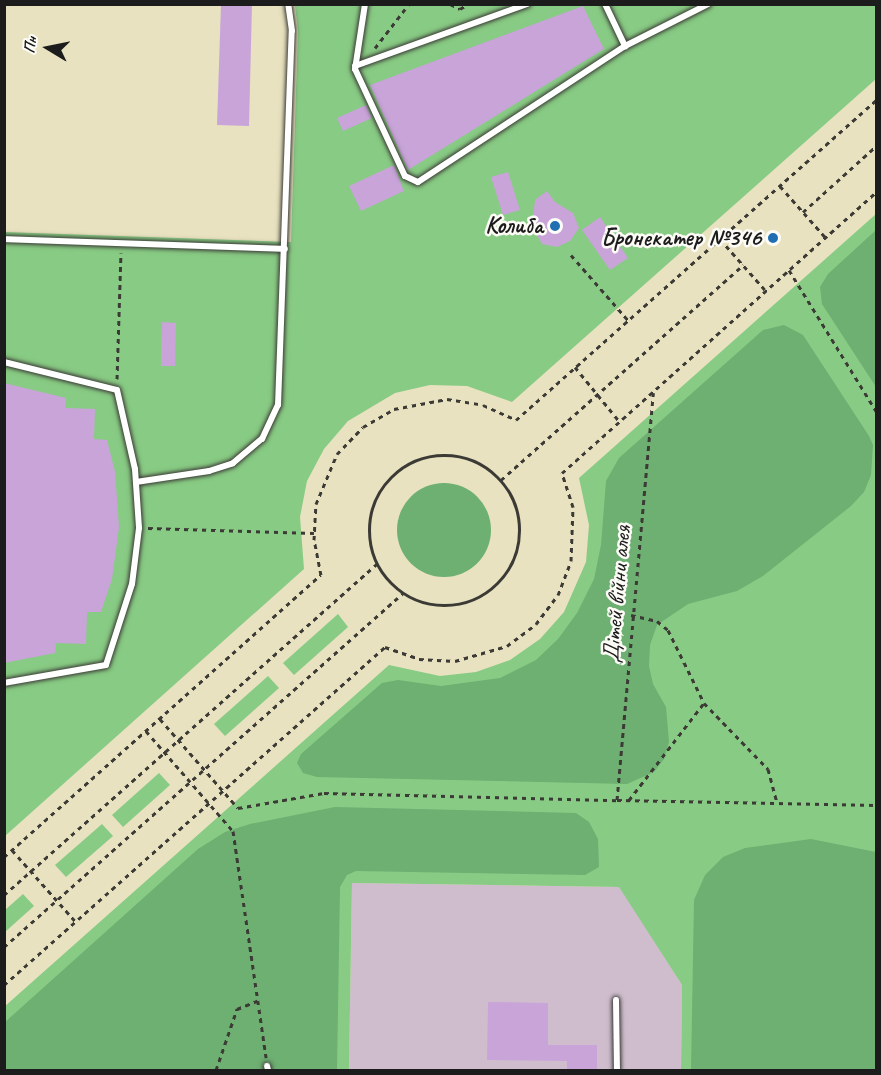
<!DOCTYPE html>
<html>
<head>
<meta charset="utf-8">
<style>
	body { margin:0 }
	#map { position:relative; width:881px; height:1075px; overflow:hidden; background:#e8e2c0; font-family:Caveat,sans-serif }
	div>[style] { position:absolute }
	.industrial>* { inset:0; background:#cfbdce }
	.green>* { inset:0; background:#88cb84 }
	.forest>* { inset:0; background:#6eaf72 }
	.round { border-radius:50% }
	.building>* { inset:0; background:#c8a4d9 }
	.path>* { height:3px; margin-top:-1.5px; transform-origin:0; background:repeating-linear-gradient(90deg,#3b3a35 0 4.5px,transparent 0 9px) }
	.path>.ring { margin:-1.5px; padding:0; box-sizing:content-box; background:none; border:3px solid #3b3a35; border-radius:50% }
	.roads { filter:drop-shadow(0 0 2px #3b3a35) drop-shadow(0 0 2px #3b3a35) }
	.lane>* { height:6px; margin:-3px; padding:0 3px; transform-origin:3px; border-radius:3px; background:#fff }
	.dots>* { width:16px; height:16px; translate:-50% -50%; box-sizing:border-box; border:3px solid #fdfcf7; border-radius:50% }
	span { translate:-50% -50%; white-space:nowrap; text-align:center; line-height:1.15; -webkit-text-stroke:5px #fdfcf7; paint-order:stroke }
	.poi-label { font-size:24px; color:#1c1c1c; font-weight:700 }
	.right { translate:-100% -50%; text-align:right }
	.street-label { font-size:24px; color:#1c1c1c }
	.frame { position:absolute; inset:0; border:6px solid #1c1c1c; pointer-events:none }
	.north { position:absolute; left:18px; top:18px; width:60px; height:60px; -webkit-text-stroke:4px #fdfcf7; paint-order:stroke; rotate:280deg; font-size:16px; font-weight:700; line-height:24px; text-align:center; color:#1c1c1c }
	.north::after { content:''; display:block; margin:auto; width:21px; height:27px; background:#1c1c1c; clip-path:polygon(50% 0,100% 100%,50% 72%,0 100%) }
</style>
</head>
<body>
<div id="map">
	<div class="industrial">
		<i style="clip-path:polygon(352px 883px,620px 887px,682px 985px,681px 1070px,349px 1070px)"></i>
	</div>
	<div class="green">
		<i style="clip-path:polygon(295px 5px,876px 5px,876px 79px,512px 402px,467px 386px,430px 385px,395px 393px,348px 421px,324px 449px,307px 481px,300px 517px,304px 569px,5px 836px,5px 232px,291px 242px,298px 31px)"></i>
		<i style="clip-path:polygon(876px 214px,876px 1070px,681px 1070px,682px 985px,619px 887px,352px 883px,349px 1070px,5px 1070px,4px 1007px,389px 665px,440px 676px,476px 672px,510px 660px,540px 639px,564px 612px,586px 562px,589px 525px,579px 478px)"></i>
		<i style="clip-path:polygon(338px 614px,348px 627px,294px 675px,283px 663px)"></i>
		<i style="clip-path:polygon(268px 676px,279px 688px,225px 736px,214px 724px)"></i>
		<i style="clip-path:polygon(159px 773px,170px 785px,123px 827px,112px 815px)"></i>
		<i style="clip-path:polygon(102px 824px,113px 836px,66px 877px,55px 865px)"></i>
		<i style="clip-path:polygon(23px 894px,34px 906px,5px 932px,5px 910px)"></i>
	</div>
	<div class="forest">
		<i style="clip-path:polygon(876px 230px,876px 387px,822px 304px,820px 287px,828px 274px)"></i>
		<i style="clip-path:polygon(784px 325px,803px 335px,869px 436px,873px 445px,871px 475px,864px 492px,851px 506px,763px 576px,737px 591px,688px 604px,657px 625px,650px 645px,649px 666px,653px 684px,666px 707px,669px 742px,664px 759px,654px 772px,627px 784px,317px 777px,303px 773px,297px 763px,301px 754px,382px 683px,398px 680px,441px 686px,500px 678px,536px 660px,558px 639px,577px 613px,594px 579px,601px 545px,606px 481px,619px 458px,763px 330px)"></i>
		<i class="round" style="left:397px;top:483px;width:94px;height:94px"></i>
		<i style="clip-path:polygon(335px 807px,576px 813px,589px 822px,598px 839px,599px 867px,585px 875px,356px 871px,347px 875px,340px 887px,337px 1070px,5px 1070px,4px 1023px,198px 849px,225px 832px,250px 824px)"></i>
		<i style="clip-path:polygon(811px 839px,876px 852px,876px 1070px,691px 1070px,694px 900px,705px 875px,723px 857px,745px 848px)"></i>
	</div>
	<div class="building">
		<i style="clip-path:polygon(221px 4px,252px 4px,249px 126px,217px 125px)"></i>
		<i style="clip-path:polygon(583px 6px,604px 49px,408px 170px,370px 85px)"></i>
		<i style="clip-path:polygon(366px 105px,372px 118px,343px 131px,337px 118px)"></i>
		<i style="clip-path:polygon(394px 165px,404px 191px,361px 211px,349px 186px)"></i>
		<i style="clip-path:polygon(508px 172px,520px 210px,503px 215px,491px 177px)"></i>
		<i style="clip-path:polygon(547px 191px,555px 202px,573px 213px,579px 228px,570px 241px,557px 247px,542px 244px,532px 226px,535px 200px)"></i>
		<i style="clip-path:polygon(600px 217px,628px 258px,610px 270px,582px 230px)"></i>
		<i style="clip-path:polygon(162px 322px,176px 323px,175px 366px,161px 366px)"></i>
		<i style="clip-path:polygon(4px 383px,66px 398px,65px 408px,95px 409px,94px 439px,107px 440px,115px 472px,119px 527px,112px 579px,101px 612px,87px 612px,86px 644px,56px 643px,55px 653px,4px 663px)"></i>
		<i style="clip-path:polygon(488px 1002px,548px 1003px,548px 1045px,597px 1045px,597px 1071px,567px 1071px,567px 1061px,487px 1060px)"></i>
	</div>
	<div class="path">
		<i style="left:450px;top:4px;width:11px;rotate:27deg"></i>
		<i style="left:460px;top:9px;width:9px;rotate:-32deg"></i>
		<i style="left:375px;top:48px;width:56px;rotate:-52.3deg"></i>
		<i style="left:780px;top:186px;width:69px;rotate:48.5deg"></i>
		<i style="left:803px;top:212px;width:98px;rotate:-42.1deg"></i>
		<i style="left:720px;top:239px;width:69px;rotate:48.5deg"></i>
		<i style="left:571px;top:255px;width:86px;rotate:48.8deg"></i>
		<i style="left:789px;top:270px;width:166px;rotate:58.3deg"></i>
		<i style="left:575px;top:367px;width:70px;rotate:50.8deg"></i>
		<i style="left:117px;top:379px;width:126px;rotate:-88.2deg"></i>
		<i class="ring" style="left:369px;top:455px;width:147px;height:147px"></i>
		<i style="left:501px;top:480px;width:324px;rotate:-41.6deg"></i>
		<i style="left:148px;top:528px;width:166px;rotate:1.7deg"></i>
		<i style="left:631px;top:615px;width:27px;rotate:13deg"></i>
		<i style="left:657px;top:621px;width:14px;rotate:39deg"></i>
		<i style="left:668px;top:630px;width:81px;rotate:63.7deg"></i>
		<i style="left:704px;top:703px;width:92px;rotate:45.9deg"></i>
		<i style="left:768px;top:769px;width:34px;rotate:75deg"></i>
		<i style="left:160px;top:719px;width:118px;rotate:48.8deg"></i>
		<i style="left:238px;top:808px;width:87px;rotate:-9.9deg"></i>
		<i style="left:324px;top:793px;width:293px;rotate:1.4deg"></i>
		<i style="left:617px;top:800px;width:409px;rotate:-84.9deg"></i>
		<i style="left:146px;top:731px;width:133px;rotate:49deg"></i>
		<i style="left:233px;top:831px;width:229px;rotate:81.7deg"></i>
		<i style="left:617px;top:800px;width:259px;rotate:1.1deg"></i>
		<i style="left:629px;top:800px;width:123px;rotate:-52.3deg"></i>
		<i style="left:12px;top:850px;width:96px;rotate:48.4deg"></i>
		<i style="left:4px;top:857px;width:424px;rotate:-41.7deg"></i>
		<i style="left:321px;top:575px;width:36px;rotate:-101deg"></i>
		<i style="left:314px;top:540px;width:36px;rotate:-87deg"></i>
		<i style="left:316px;top:504px;width:54px;rotate:-67.2deg"></i>
		<i style="left:337px;top:454px;width:37px;rotate:-46deg"></i>
		<i style="left:363px;top:427px;width:36px;rotate:-30deg"></i>
		<i style="left:394px;top:409px;width:54px;rotate:-10.7deg"></i>
		<i style="left:447px;top:399px;width:36px;rotate:9deg"></i>
		<i style="left:483px;top:405px;width:36px;rotate:24deg"></i>
		<i style="left:516px;top:420px;width:482px;rotate:-41.6deg"></i>
		<i style="left:4px;top:895px;width:499px;rotate:-41.6deg"></i>
		<i style="left:4px;top:947px;width:533px;rotate:-41.58deg"></i>
		<i style="left:4px;top:985px;width:509px;rotate:-41.58deg"></i>
		<i style="left:385px;top:647px;width:36px;rotate:19deg"></i>
		<i style="left:419px;top:659px;width:36px;rotate:3deg"></i>
		<i style="left:455px;top:661px;width:54px;rotate:-16.1deg"></i>
		<i style="left:507px;top:646px;width:36px;rotate:-37deg"></i>
		<i style="left:536px;top:624px;width:36px;rotate:-53deg"></i>
		<i style="left:558px;top:595px;width:36px;rotate:-69deg"></i>
		<i style="left:571px;top:561px;width:54px;rotate:-87.9deg"></i>
		<i style="left:573px;top:507px;width:36px;rotate:-108deg"></i>
		<i style="left:562px;top:473px;width:421px;rotate:-41.8deg"></i>
		<i style="left:216px;top:1070px;width:65px;rotate:-71deg"></i>
		<i style="left:237px;top:1009px;width:22px;rotate:-22deg"></i>
	</div>
	<div class="roads">
		<div class="lane">
			<i style="left:365px;top:4px;width:66px;rotate:98.7deg"></i>
			<i style="left:355px;top:69px;width:118px;rotate:65deg"></i>
			<i style="left:405px;top:176px;width:14px;rotate:25deg"></i>
			<i style="left:418px;top:182px;width:248px;rotate:-33.3deg"></i>
			<i style="left:625px;top:46px;width:93px;rotate:-26.8deg"></i>
			<i style="left:605px;top:4px;width:47px;rotate:64.5deg"></i>
			<i style="left:355px;top:66px;width:183px;rotate:-19.8deg"></i>
			<i style="left:4px;top:239px;width:281px;rotate:2deg"></i>
			<i style="left:4px;top:362px;width:116px;rotate:13.9deg"></i>
			<i style="left:117px;top:390px;width:81px;rotate:77.2deg"></i>
			<i style="left:135px;top:469px;width:59px;rotate:86.1deg"></i>
			<i style="left:139px;top:528px;width:56px;rotate:97.1deg"></i>
			<i style="left:132px;top:584px;width:85px;rotate:107.8deg"></i>
			<i style="left:106px;top:665px;width:104px;rotate:170deg"></i>
			<i style="left:136px;top:482px;width:74px;rotate:-8.6deg"></i>
			<i style="left:209px;top:471px;width:25px;rotate:-18deg"></i>
			<i style="left:233px;top:463px;width:38px;rotate:-40deg"></i>
			<i style="left:262px;top:439px;width:38px;rotate:-65deg"></i>
			<i style="left:278px;top:405px;width:374px;rotate:-87.9deg"></i>
			<i style="left:292px;top:31px;width:27px;rotate:-98deg"></i>
			<i style="left:616px;top:1000px;width:70px;rotate:89.2deg"></i>
			<i style="left:267px;top:1066px;width:4px;rotate:76deg"></i>
		</div>
	</div>
	<div class="dots">
		<i style="left:555px;top:226px;background:#1f6fb2"></i>
		<i style="left:773px;top:238px;background:#1f6fb2"></i>
	</div>
	<div class="poi-label">
		<span class="right" style="left:543px;top:226px">Колиба</span>
		<span class="right" style="left:761px;top:238px">Бронекатер №346</span>
	</div>
	<div class="street-label">
		<span style="left:617px;top:594px;rotate:-85deg">Дітей війни алея</span>
	</div>
	<div class="frame"></div>
	<div class="north">Пн</div>
</div>
</body>
</html>
